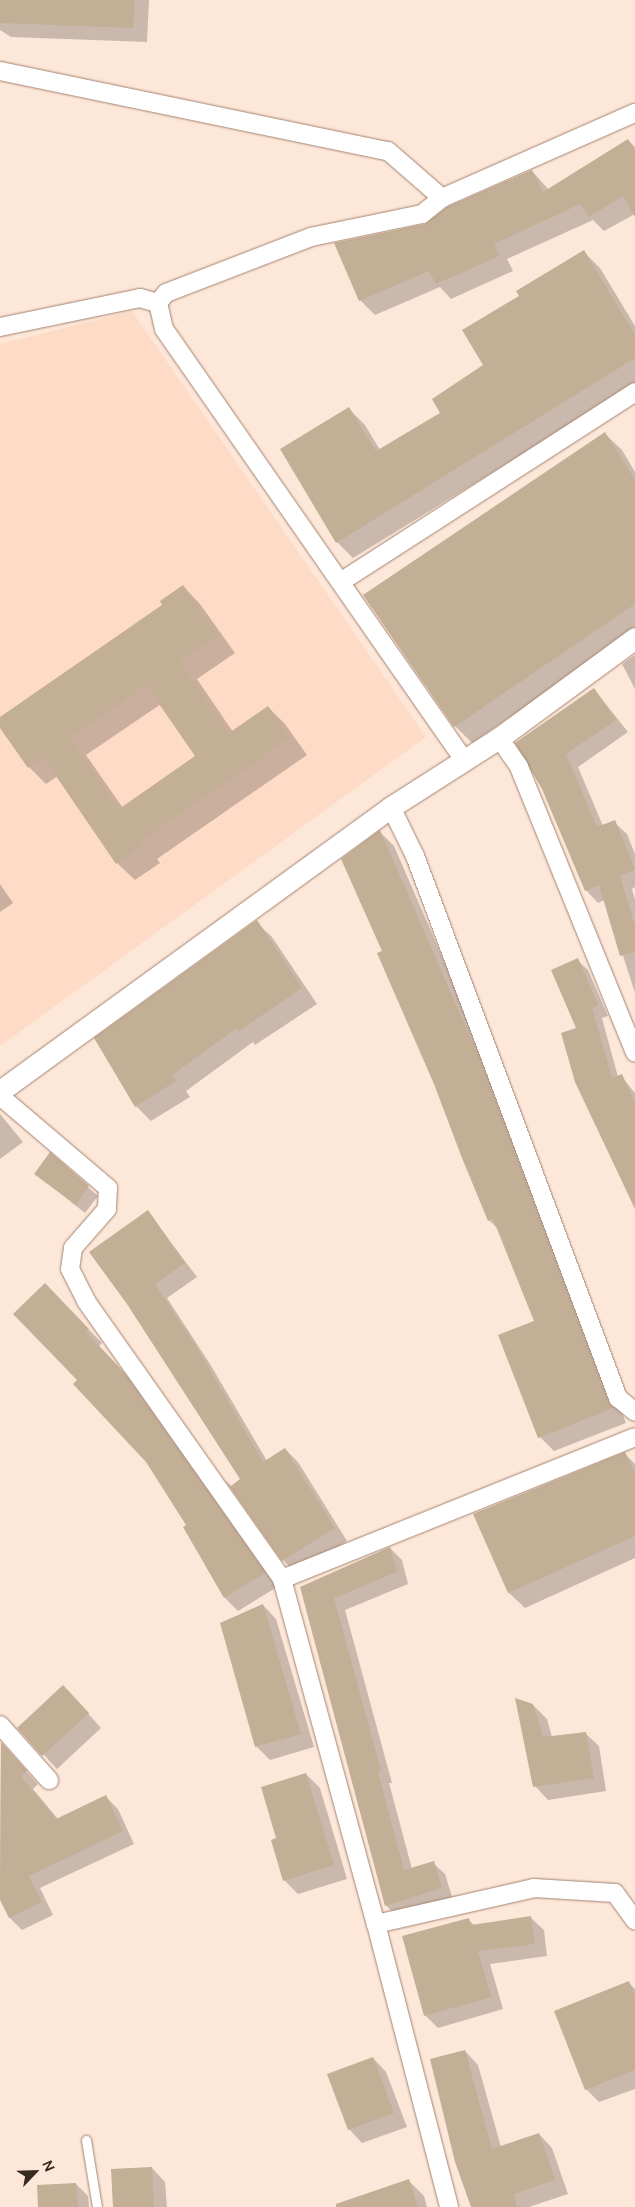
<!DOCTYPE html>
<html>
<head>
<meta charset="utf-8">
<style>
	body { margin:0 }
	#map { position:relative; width:635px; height:2207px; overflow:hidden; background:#fde7d9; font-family:"DM Sans",sans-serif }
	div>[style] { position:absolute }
	.built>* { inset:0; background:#fedbc6 }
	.shadow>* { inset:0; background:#0003 }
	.building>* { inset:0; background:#c2af96 }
	.roads { filter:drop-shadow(0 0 1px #a4836f) drop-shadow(0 0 1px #a4836f) }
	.service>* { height:9px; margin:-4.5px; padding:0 4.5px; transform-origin:4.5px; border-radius:4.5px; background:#fff }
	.minor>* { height:18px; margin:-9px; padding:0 9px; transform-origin:9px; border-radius:9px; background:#fff }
	.tertiary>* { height:21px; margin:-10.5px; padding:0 10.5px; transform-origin:10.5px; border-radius:10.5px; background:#fff }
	span { translate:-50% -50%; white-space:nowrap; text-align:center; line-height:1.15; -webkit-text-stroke:5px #fde7d9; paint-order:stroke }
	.north { position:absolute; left:10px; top:2147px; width:50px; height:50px; -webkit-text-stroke:4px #fde7d9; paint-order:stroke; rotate:66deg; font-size:14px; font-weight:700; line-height:20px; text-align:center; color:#372a21 }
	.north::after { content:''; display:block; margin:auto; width:18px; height:22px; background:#372a21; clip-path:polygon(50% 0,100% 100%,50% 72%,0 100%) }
</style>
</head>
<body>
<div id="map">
	<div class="built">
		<i style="clip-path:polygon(132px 311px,426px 737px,0 1046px,0 344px)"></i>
	</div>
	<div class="shadow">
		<i style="clip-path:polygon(0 0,149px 0,147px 42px,11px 37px,0 30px)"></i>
		<i style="clip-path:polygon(628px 140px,635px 147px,635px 214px,604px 231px,593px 220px,507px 259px,513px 271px,451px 299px,440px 287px,375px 315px,360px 300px,425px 225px,532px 171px,549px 190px)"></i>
		<i style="clip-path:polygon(584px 252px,600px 268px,635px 326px,635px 385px,353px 558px,337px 542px,349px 409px,365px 425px,380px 450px,442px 413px,484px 365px,520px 297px)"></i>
		<i style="clip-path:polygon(604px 433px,622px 450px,635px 472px,635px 633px,472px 743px,455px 726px)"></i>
		<i style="clip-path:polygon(evenodd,183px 586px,200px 604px,235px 653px,197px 679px,233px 732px,268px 707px,285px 724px,307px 755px,157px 859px,160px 863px,135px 880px,117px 863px,58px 776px,46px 784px,29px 767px,0 725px,0 718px,164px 605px,183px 586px,161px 704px,197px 756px,123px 808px,86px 755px,161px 704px)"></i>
		<i style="clip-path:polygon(635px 655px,635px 689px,622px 664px)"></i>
		<i style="clip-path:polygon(594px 689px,628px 732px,578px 767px,603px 826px,614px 822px,627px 834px,635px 854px,635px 887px,632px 889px,635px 900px,635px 993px,605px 900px,598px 903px,586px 890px,543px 788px)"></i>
		<i style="clip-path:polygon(380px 832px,394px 846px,492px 1071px,626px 1423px,554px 1451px,540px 1437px,535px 1322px,498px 1229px,489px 1220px,383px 952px)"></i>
		<i style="clip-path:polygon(0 884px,13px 903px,0 912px)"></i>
		<i style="clip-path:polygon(256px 922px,272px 937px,317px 1004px,255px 1045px,253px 1042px,186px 1091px,190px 1097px,151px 1121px,136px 1106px)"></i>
		<i style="clip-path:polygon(577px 960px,588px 970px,608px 1016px,602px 1018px,618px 1077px,621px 1076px,635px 1093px,635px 1206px,578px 1029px)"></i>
		<i style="clip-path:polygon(0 1114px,23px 1142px,0 1159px)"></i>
		<i style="clip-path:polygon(50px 1154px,98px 1196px,85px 1213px,36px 1174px)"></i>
		<i style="clip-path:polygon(148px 1212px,197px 1277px,167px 1298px,210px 1364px,267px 1461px,285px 1449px,298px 1462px,347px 1541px,296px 1573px,283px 1560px,232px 1487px,242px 1479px,128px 1303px)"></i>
		<i style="clip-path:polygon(45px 1285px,102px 1343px,99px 1346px,134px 1383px,277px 1587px,238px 1611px,225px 1598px,184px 1527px,187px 1526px,147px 1461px,79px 1380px)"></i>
		<i style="clip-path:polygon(625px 1454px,635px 1464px,635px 1558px,525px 1608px,509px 1593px,475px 1514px)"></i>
		<i style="clip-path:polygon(390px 1548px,402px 1560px,408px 1584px,345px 1610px,392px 1783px,389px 1783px,412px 1869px,433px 1863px,445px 1874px,453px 1900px,397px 1917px,386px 1905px,301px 1588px)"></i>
		<i style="clip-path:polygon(263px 1605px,276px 1619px,314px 1747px,270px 1760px,256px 1746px)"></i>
		<i style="clip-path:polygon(76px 1700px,101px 1728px,57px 1769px,19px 1728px)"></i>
		<i style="clip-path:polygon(533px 1705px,547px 1719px,552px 1737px,585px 1733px,599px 1746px,606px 1791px,548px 1800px,535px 1786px)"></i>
		<i style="clip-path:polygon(1px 1744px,38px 1784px,33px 1789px,58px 1819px,105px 1796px,118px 1809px,134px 1844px,40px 1888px,53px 1915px,22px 1930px,10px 1918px,0 1899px)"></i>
		<i style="clip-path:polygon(306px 1774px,320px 1788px,347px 1879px,298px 1894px,284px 1880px,278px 1839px)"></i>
		<i style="clip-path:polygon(531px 1918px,544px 1930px,547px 1956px,490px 1964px,503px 2009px,438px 2028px,425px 2015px,468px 1919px,475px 1926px)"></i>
		<i style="clip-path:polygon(629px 1983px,635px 1989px,635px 2089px,599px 2102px,586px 2089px)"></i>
		<i style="clip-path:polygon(465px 2051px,478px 2065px,501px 2147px,539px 2134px,552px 2148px,568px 2194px,529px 2207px,472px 2207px)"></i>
		<i style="clip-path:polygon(373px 2058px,386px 2072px,407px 2127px,362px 2143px,349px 2129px)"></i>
		<i style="clip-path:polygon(152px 2168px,165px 2182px,167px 2207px,114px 2207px)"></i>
		<i style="clip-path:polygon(408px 2180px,424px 2196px,427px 2207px,347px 2207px)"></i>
		<i style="clip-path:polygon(76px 2184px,88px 2196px,89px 2207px,39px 2207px)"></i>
	</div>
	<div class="building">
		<i style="clip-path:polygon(0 0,135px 0,133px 28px,0 23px)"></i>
		<i style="clip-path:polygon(628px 139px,635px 150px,635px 217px,623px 196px,589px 217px,580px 204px,494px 244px,499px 256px,436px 284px,429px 271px,359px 301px,334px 243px,425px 224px,447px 207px,532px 170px,543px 192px)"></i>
		<i style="clip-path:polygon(584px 250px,635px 335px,635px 358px,336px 543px,280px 449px,349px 407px,376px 451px,440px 413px,432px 399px,483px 365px,462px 330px,519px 296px,516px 291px)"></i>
		<i style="clip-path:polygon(605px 432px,635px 480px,635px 604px,454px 727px,363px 595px)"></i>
		<i style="clip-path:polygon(evenodd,183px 585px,218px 635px,180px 661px,229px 733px,268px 706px,290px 738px,141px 841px,143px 845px,116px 864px,43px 757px,28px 768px,0 728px,0 717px,162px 605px,160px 601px,183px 585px,146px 685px,195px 756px,119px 809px,70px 738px,146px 685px)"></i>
		<i style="clip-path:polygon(594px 688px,616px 720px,566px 754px,597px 827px,615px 820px,635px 869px,620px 876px,635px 926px,635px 952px,620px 956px,599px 885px,585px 891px,542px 789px,515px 743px)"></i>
		<i style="clip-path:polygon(380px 830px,478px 1055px,608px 1402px,613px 1408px,538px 1438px,498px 1335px,534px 1321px,493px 1219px,488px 1221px,462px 1158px,434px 1084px,377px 953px,382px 951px,341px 859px)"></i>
		<i style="clip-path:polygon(257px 920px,302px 988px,239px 1031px,237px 1028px,172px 1075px,176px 1081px,135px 1107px,94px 1038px)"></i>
		<i style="clip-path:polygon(578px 958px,598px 1005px,592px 1008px,612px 1078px,622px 1074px,635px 1103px,635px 1209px,575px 1082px,561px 1033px,576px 1028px,551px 970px)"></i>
		<i style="clip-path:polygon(50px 1152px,89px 1186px,76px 1205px,34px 1174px)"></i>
		<i style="clip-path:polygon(148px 1210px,185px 1263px,155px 1284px,198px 1349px,263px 1462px,285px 1448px,335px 1528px,282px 1561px,225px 1480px,231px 1486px,240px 1479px,127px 1304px,89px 1252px)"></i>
		<i style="clip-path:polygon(45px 1283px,89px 1329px,86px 1332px,120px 1368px,265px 1573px,224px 1598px,183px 1527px,186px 1525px,146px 1462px,73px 1384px,77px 1380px,13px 1314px)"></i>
		<i style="clip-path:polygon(625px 1452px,635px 1474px,635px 1536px,508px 1593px,473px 1514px)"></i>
		<i style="clip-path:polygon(390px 1547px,397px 1572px,334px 1598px,381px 1771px,378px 1772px,404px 1870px,434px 1861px,442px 1888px,385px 1906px,300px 1587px)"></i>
		<i style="clip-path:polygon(263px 1604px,301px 1734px,255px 1747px,220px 1623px)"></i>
		<i style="clip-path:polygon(63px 1685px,89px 1713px,42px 1756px,17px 1728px)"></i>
		<i style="clip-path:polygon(515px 1698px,533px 1704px,543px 1737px,586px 1732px,594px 1778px,533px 1787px)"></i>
		<i style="clip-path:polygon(1px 1742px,27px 1771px,21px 1776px,56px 1819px,106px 1795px,123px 1831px,29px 1876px,42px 1902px,9px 1918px,0 1900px)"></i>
		<i style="clip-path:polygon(306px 1773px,334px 1865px,283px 1881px,271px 1840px,276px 1838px,261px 1787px)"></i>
		<i style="clip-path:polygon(531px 1916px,535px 1944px,478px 1951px,491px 1997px,424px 2016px,402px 1936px,469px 1918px,471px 1925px)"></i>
		<i style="clip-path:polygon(629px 1981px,635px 1996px,635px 2070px,585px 2090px,554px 2011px)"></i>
		<i style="clip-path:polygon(465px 2050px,492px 2149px,539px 2133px,555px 2180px,514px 2194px,517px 2207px,471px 2207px,455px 2162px,430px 2059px)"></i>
		<i style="clip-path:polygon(373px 2057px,394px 2113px,348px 2130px,327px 2074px)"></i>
		<i style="clip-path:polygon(152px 2167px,154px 2207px,113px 2207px,111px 2169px)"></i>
		<i style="clip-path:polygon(409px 2179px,418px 2207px,336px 2207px,336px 2204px)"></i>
		<i style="clip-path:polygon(76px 2183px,78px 2207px,38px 2207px,37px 2185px)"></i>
	</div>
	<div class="roads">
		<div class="service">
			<i style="left:86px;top:2140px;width:68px;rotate:80.7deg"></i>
		</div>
		<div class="minor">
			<i style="left:0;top:71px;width:396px;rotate:11.7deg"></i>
			<i style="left:388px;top:151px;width:72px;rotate:41deg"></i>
			<i style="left:442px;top:198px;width:211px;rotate:-23.8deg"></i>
			<i style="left:442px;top:198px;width:26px;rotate:141deg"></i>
			<i style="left:422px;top:214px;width:113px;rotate:168.3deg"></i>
			<i style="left:311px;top:237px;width:155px;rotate:158.9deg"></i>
			<i style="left:166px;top:293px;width:13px;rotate:129deg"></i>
			<i style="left:158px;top:303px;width:27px;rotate:77deg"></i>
			<i style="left:164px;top:329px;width:525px;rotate:55.16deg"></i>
			<i style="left:0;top:327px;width:143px;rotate:-11.7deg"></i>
			<i style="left:140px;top:298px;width:19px;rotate:16deg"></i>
			<i style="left:342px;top:581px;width:349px;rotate:-32.8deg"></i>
			<i style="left:499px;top:738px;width:35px;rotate:55deg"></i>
			<i style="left:519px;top:767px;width:308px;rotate:67.9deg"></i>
			<i style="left:391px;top:807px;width:55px;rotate:63.9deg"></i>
			<i style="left:415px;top:856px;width:579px;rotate:69.47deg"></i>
			<i style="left:618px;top:1398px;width:22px;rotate:39deg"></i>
			<i style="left:0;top:1096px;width:142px;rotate:40.4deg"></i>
			<i style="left:108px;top:1188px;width:21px;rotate:93deg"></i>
			<i style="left:107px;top:1209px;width:52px;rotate:131.1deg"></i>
			<i style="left:73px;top:1248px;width:21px;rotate:98deg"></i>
			<i style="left:70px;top:1269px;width:36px;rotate:63deg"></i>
			<i style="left:86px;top:1301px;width:340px;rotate:54.8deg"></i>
			<i style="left:282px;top:1579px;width:358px;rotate:74.8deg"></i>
			<i style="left:376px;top:1924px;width:292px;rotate:75.5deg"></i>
			<i style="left:282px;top:1579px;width:380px;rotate:-21.9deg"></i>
			<i style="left:0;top:1725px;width:74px;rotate:48.3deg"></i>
			<i style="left:376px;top:1924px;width:162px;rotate:-12.8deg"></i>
			<i style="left:534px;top:1888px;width:81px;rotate:3.5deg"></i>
			<i style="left:615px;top:1893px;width:34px;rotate:54deg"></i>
		</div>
		<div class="tertiary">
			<i style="left:0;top:1091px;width:483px;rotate:-36deg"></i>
			<i style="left:391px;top:807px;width:128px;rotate:-32.6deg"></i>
			<i style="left:499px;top:738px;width:169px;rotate:-36.3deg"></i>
		</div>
	</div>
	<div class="north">N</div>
</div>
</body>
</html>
